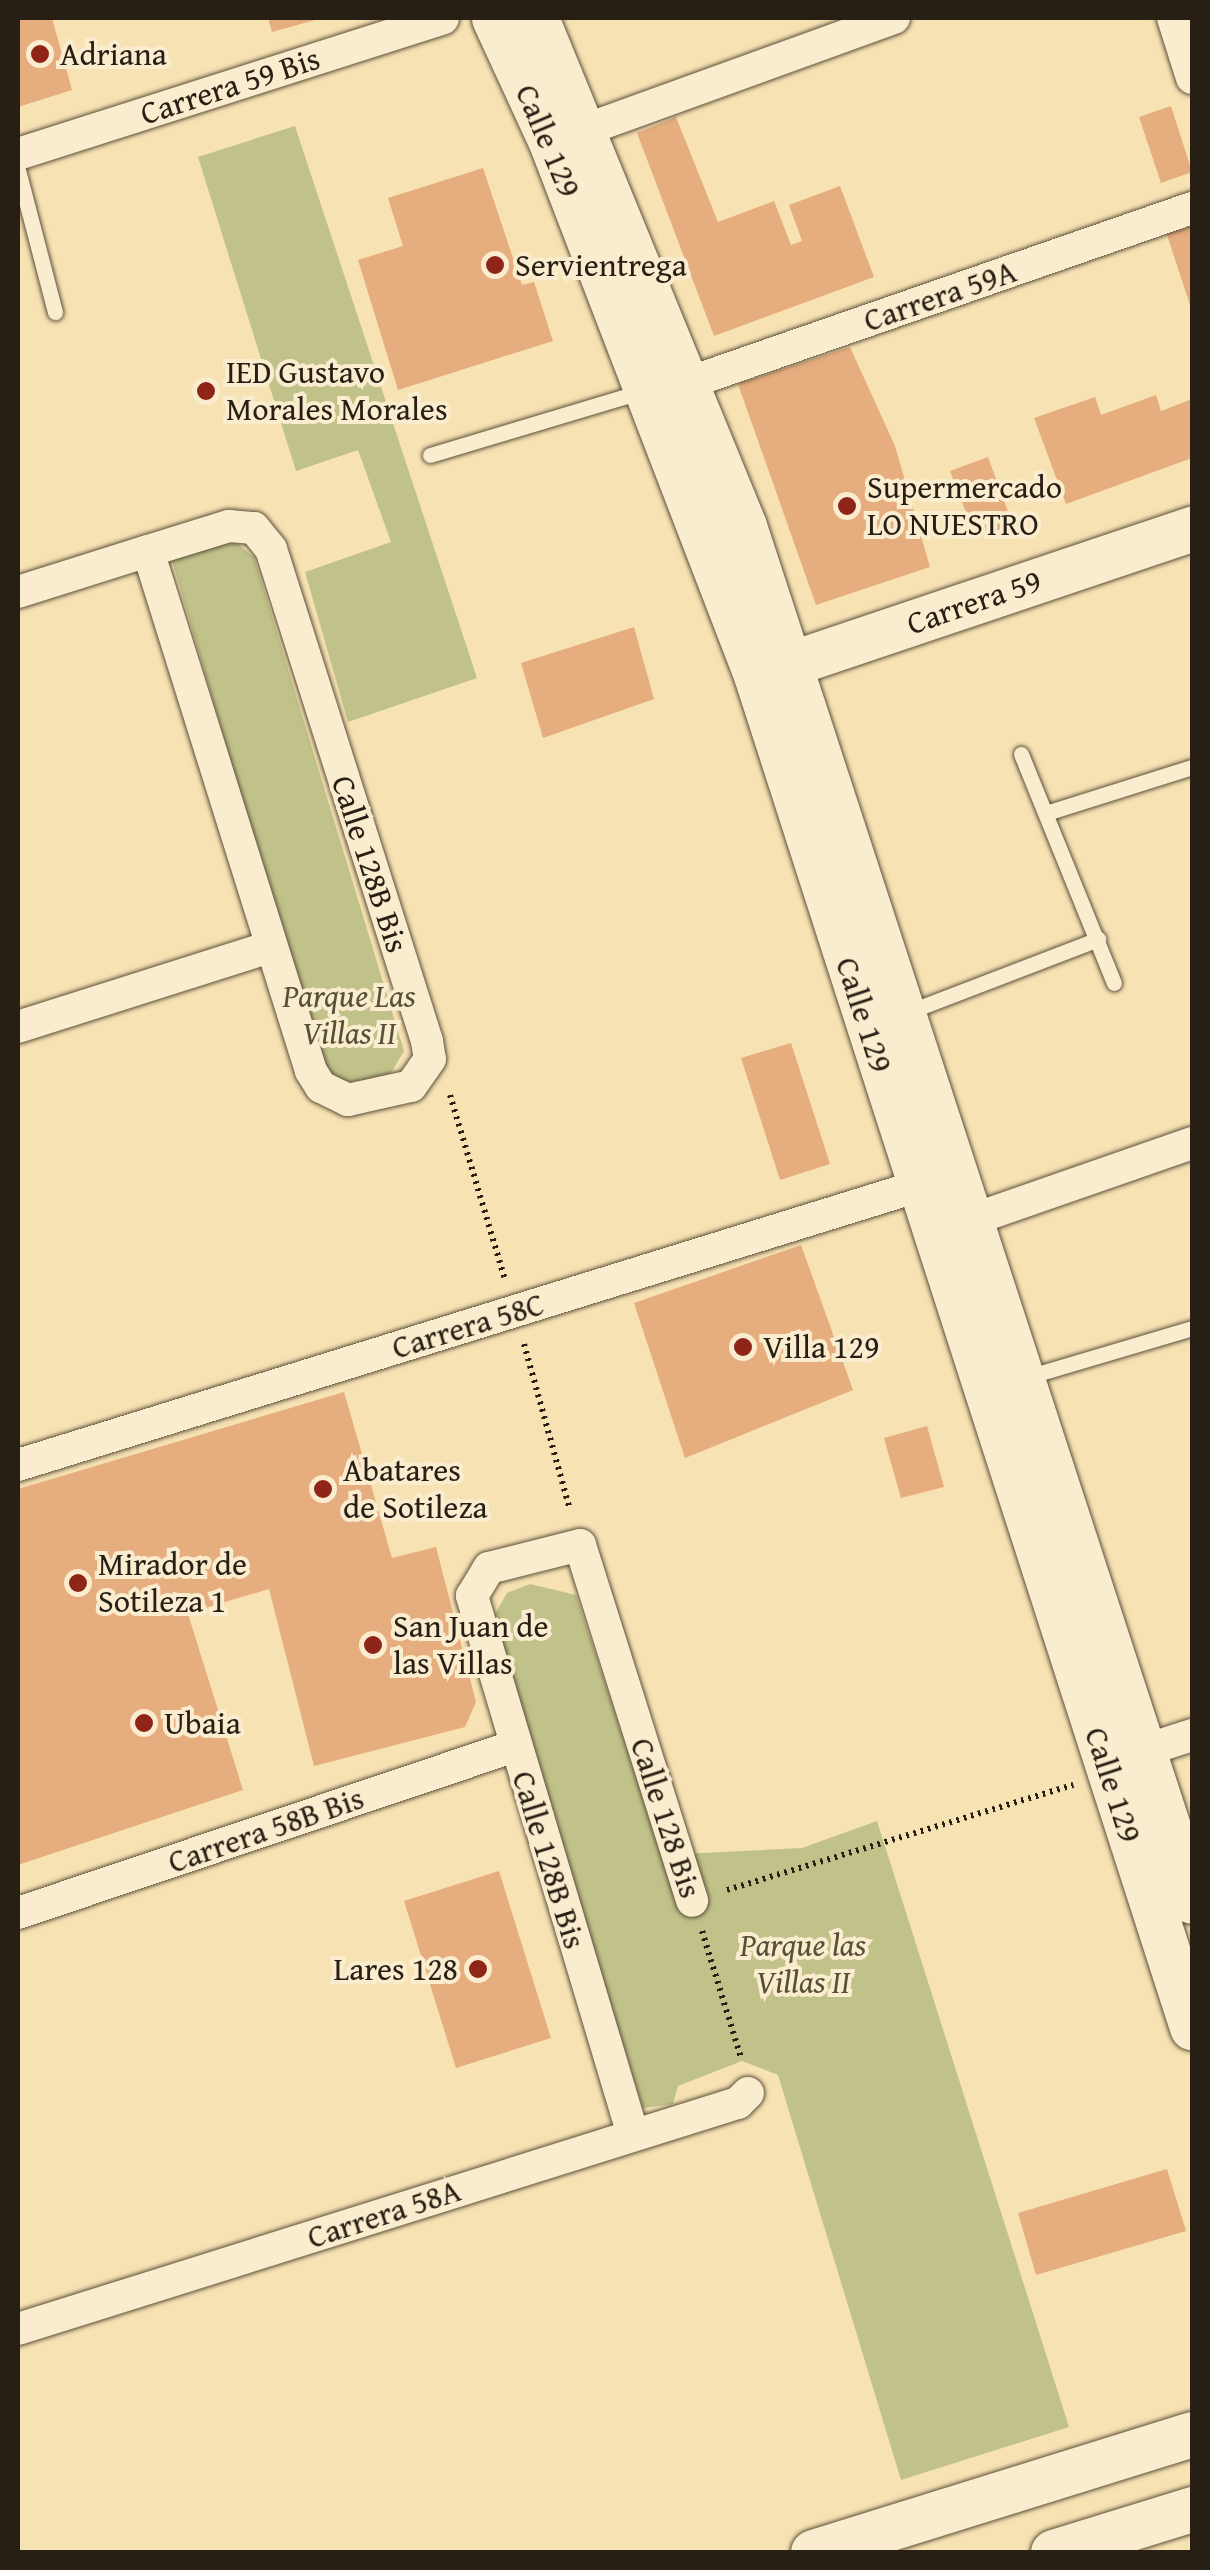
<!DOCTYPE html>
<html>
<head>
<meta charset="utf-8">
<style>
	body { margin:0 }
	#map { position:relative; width:1210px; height:2570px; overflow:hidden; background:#f7e2b3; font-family:"Gentium Book Plus",serif }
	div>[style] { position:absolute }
	.green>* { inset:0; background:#c1c28a }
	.building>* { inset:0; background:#e6ad7e }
	.path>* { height:6px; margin-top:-3px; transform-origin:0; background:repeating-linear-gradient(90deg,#281f14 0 2.5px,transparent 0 7.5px) }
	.roads { filter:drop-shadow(0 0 2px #5c503c) drop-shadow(0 0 2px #5c503c) }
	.lane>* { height:15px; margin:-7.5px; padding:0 7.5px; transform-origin:7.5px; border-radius:7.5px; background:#faecce }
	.street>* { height:32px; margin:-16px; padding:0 16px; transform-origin:16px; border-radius:16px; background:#faecce }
	.secondary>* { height:45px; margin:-22.5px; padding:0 22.5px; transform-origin:22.5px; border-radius:22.5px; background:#faecce }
	.dots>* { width:28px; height:28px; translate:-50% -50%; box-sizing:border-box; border:5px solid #faecce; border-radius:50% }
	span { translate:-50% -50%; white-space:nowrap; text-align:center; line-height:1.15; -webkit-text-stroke:8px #faecce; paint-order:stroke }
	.poi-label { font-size:32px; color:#281f14 }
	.left { translate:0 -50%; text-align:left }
	.right { translate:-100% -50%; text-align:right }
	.street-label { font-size:32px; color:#281f14 }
	.park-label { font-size:32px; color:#565037; font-style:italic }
	.frame { position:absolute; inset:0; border:20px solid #281f14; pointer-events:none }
</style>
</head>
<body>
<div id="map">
	<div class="green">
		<i style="clip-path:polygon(295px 126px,477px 678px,348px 722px,305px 572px,391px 542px,358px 450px,296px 471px,198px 157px)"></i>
		<i style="clip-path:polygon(230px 538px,254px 557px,404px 1051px,391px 1073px,365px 1081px,340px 1081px,319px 1062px,172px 560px)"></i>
		<i style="clip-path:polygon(530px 1584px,576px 1595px,662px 1855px,802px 1848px,877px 1821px,1069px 2427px,901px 2480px,778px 2075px,742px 2061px,678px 2086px,673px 2104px,643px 2108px,491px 1621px,507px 1593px)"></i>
	</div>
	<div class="building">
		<i style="clip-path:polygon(18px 18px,52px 18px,72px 90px,18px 107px)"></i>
		<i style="clip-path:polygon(268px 18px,318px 18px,319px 19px,272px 32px)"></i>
		<i style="clip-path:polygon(1171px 106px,1192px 172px,1161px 183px,1139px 117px)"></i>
		<i style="clip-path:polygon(676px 117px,718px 222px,774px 201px,791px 245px,802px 241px,789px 205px,840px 186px,874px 277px,714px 336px,637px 133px)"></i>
		<i style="clip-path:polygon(483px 168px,522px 285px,534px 282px,553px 341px,398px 390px,358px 260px,403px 246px,388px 198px)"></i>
		<i style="clip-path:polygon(1192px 223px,1192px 311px,1166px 232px)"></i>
		<i style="clip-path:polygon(850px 347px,895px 446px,930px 567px,816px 605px,738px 384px)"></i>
		<i style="clip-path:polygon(1156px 395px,1161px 411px,1192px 399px,1192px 458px,1066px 504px,1034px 418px,1095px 397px,1101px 415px)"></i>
		<i style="clip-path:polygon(988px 457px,1013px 525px,976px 538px,950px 471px)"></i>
		<i style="clip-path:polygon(634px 627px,654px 699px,543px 738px,521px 663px)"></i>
		<i style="clip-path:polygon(791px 1043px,830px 1164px,780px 1180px,741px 1058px)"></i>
		<i style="clip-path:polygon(801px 1245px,853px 1390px,685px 1458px,634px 1303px)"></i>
		<i style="clip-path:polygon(344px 1392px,392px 1558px,436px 1547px,476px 1702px,465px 1727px,314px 1766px,269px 1589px,218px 1604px,188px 1614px,243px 1790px,18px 1865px,18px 1489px)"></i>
		<i style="clip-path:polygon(927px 1426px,944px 1487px,901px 1498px,884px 1438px)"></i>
		<i style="clip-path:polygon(499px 1871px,551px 2038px,456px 2068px,404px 1901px)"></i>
		<i style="clip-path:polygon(1167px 2169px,1186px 2231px,1036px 2275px,1018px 2213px)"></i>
	</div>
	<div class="path">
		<i style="left:450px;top:1095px;width:192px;rotate:73.4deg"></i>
		<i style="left:524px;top:1344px;width:172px;rotate:74.5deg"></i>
		<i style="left:727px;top:1890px;width:362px;rotate:-16.9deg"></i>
		<i style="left:702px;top:1931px;width:133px;rotate:72.9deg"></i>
	</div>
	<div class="roads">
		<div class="lane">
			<i style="left:18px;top:170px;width:147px;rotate:75.4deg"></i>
			<i style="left:430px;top:455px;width:223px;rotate:-16.7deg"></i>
			<i style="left:1021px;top:754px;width:247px;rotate:67.9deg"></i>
			<i style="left:1046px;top:813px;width:153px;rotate:-17.5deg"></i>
			<i style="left:908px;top:1012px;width:204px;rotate:-21deg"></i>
			<i style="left:1027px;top:1377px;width:172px;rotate:-16.5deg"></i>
		</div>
		<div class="street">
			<i style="left:1173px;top:18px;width:63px;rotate:72.4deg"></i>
			<i style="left:565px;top:137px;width:350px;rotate:-19.9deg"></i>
			<i style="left:18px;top:154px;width:446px;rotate:-17.7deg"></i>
			<i style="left:688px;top:383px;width:534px;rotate:-19.15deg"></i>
			<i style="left:18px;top:592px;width:136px;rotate:-17.5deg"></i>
			<i style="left:148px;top:551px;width:85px;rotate:-17.2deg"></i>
			<i style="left:229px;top:526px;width:25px;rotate:5deg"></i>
			<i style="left:254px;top:528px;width:27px;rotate:51deg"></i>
			<i style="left:271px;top:549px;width:516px;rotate:72.41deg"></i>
			<i style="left:427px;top:1041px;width:18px;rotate:81deg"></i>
			<i style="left:430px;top:1059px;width:33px;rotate:125deg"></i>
			<i style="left:411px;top:1086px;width:65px;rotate:167.5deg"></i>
			<i style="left:348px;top:1100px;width:30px;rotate:-154deg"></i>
			<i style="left:321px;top:1087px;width:19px;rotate:-122deg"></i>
			<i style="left:311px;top:1071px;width:545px;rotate:-107.4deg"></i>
			<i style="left:18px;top:1027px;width:264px;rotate:-17.6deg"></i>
			<i style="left:951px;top:1227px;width:255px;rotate:-19.2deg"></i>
			<i style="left:18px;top:1465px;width:943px;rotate:-17.21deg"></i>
			<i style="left:1124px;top:1757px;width:71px;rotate:-17.9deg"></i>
			<i style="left:18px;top:1913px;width:524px;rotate:-18.57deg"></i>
			<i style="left:633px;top:2135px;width:563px;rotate:-106.63deg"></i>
			<i style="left:472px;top:1596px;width:33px;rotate:-59deg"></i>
			<i style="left:489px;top:1568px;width:94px;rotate:-14.2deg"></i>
			<i style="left:580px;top:1545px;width:373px;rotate:72.5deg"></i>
			<i style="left:18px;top:2329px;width:755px;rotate:-17.43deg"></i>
			<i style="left:738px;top:2103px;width:14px;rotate:-45deg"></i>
		</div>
		<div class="secondary">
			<i style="left:494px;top:18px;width:136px;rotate:65.3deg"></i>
			<i style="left:551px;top:142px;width:571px;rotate:68.96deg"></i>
			<i style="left:756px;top:675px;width:1421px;rotate:72.13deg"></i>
			<i style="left:536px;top:18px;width:549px;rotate:67.73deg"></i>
			<i style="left:744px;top:526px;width:1446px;rotate:71.95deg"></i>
			<i style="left:763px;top:673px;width:453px;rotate:-18.6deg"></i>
			<i style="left:813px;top:2552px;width:397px;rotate:-17.3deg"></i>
			<i style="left:1053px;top:2552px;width:145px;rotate:-17.2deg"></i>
		</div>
	</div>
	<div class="dots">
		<i style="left:40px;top:54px;background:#8f2418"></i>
		<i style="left:495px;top:265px;background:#8f2418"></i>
		<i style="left:206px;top:391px;background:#8f2418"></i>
		<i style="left:847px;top:506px;background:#8f2418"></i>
		<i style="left:743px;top:1347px;background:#8f2418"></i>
		<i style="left:323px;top:1489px;background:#8f2418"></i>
		<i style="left:78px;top:1583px;background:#8f2418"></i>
		<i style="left:373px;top:1645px;background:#8f2418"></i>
		<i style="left:144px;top:1723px;background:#8f2418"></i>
		<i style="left:478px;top:1969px;background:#8f2418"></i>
	</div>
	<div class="poi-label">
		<span class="left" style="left:60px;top:54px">Adriana</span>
		<span class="left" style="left:515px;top:265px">Servientrega</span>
		<span class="left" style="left:226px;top:391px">IED Gustavo<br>Morales Morales</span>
		<span class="left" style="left:867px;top:506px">Supermercado<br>LO NUESTRO</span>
		<span class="left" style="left:763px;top:1347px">Villa 129</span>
		<span class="left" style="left:343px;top:1489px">Abatares<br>de Sotileza</span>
		<span class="left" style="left:98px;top:1583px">Mirador de<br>Sotileza 1</span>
		<span class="left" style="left:393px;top:1645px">San Juan de<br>las Villas</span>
		<span class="left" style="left:164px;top:1723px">Ubaia</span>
		<span class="right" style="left:458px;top:1969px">Lares 128</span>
	</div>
	<div class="street-label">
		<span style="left:230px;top:86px;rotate:-18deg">Carrera 59 Bis</span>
		<span style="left:548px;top:141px;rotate:67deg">Calle 129</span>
		<span style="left:940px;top:296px;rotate:-19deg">Carrera 59A</span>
		<span style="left:974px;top:602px;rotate:-19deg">Carrera 59</span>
		<span style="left:370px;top:864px;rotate:72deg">Calle 128B Bis</span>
		<span style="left:864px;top:1015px;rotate:72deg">Calle 129</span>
		<span style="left:468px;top:1326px;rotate:-17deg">Carrera 58C</span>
		<span style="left:1113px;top:1785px;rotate:72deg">Calle 129</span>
		<span style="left:666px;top:1818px;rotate:72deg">Calle 128 Bis</span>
		<span style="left:266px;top:1830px;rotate:-19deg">Carrera 58B Bis</span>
		<span style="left:549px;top:1860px;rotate:73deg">Calle 128B Bis</span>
		<span style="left:384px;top:2214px;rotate:-18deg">Carrera 58A</span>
	</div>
	<div class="park-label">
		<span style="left:349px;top:1015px">Parque Las<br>Villas II</span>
		<span style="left:803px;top:1964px">Parque las<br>Villas II</span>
	</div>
	<div class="frame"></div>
</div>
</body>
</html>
